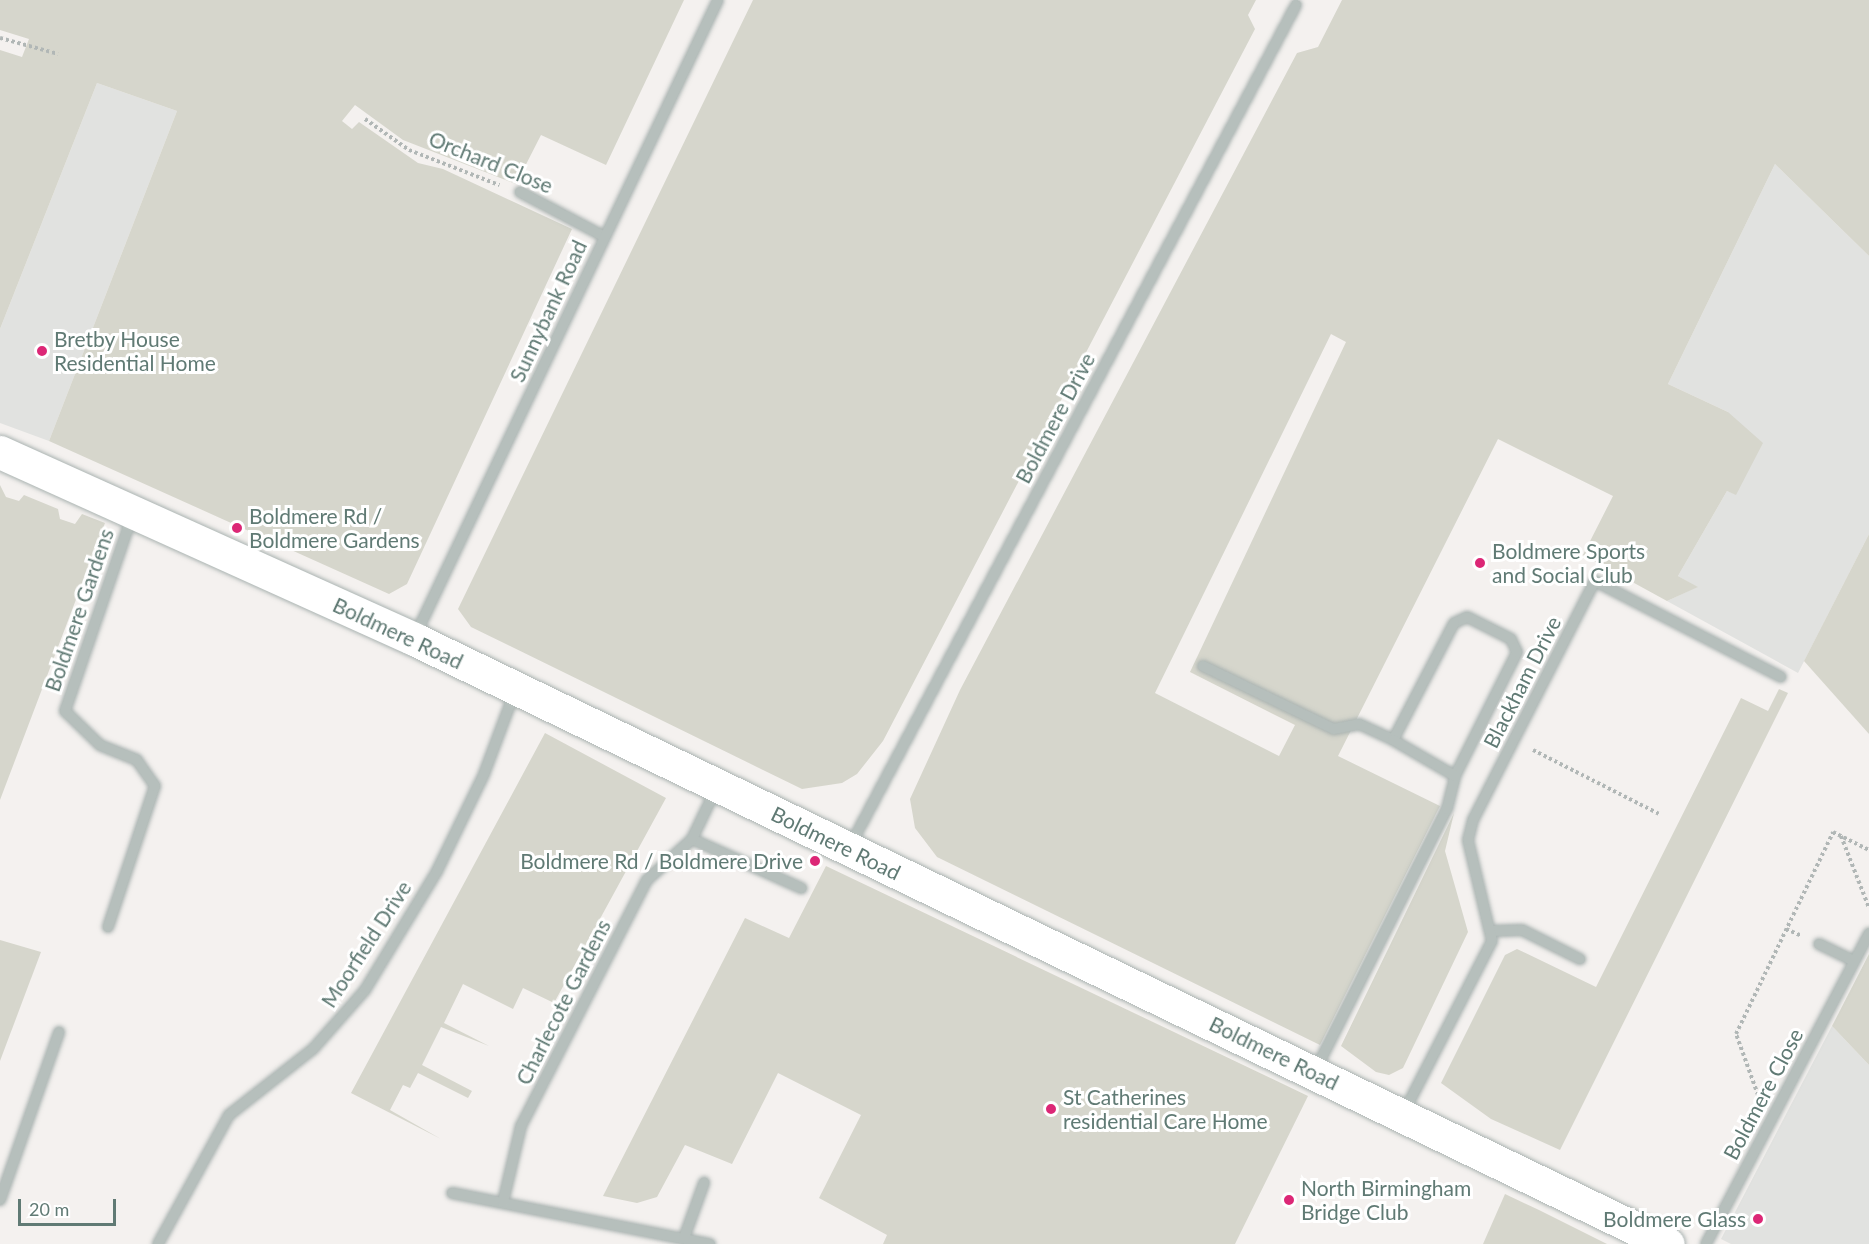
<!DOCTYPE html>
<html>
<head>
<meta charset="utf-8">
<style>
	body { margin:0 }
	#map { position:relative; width:1869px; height:1244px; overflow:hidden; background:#f4f1ef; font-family:Lato,sans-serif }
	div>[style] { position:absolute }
	.built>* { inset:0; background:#e1e2e0 }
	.green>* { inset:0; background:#d6d6cc }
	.path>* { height:4px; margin-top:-2px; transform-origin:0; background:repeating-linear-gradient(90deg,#b1b7b6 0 3px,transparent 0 6px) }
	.roads { filter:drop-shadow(0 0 2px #aab3b1) drop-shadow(0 0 2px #aab3b1) }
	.minor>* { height:10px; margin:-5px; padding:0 5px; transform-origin:5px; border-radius:5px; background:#b6bfbc }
	.major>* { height:33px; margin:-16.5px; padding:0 16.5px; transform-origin:16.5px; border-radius:16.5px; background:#fff }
	.dots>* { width:16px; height:16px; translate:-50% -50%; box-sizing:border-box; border:3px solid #fff; border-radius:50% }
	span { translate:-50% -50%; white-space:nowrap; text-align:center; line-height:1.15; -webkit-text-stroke:6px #fff; paint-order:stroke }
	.street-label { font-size:21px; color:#607a74 }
	.poi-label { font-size:21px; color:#607a74 }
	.left { translate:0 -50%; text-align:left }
	.right { translate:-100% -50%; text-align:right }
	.scale { position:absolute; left:18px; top:1199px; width:98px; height:27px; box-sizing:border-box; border:3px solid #607a74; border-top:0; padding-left:8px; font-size:18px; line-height:21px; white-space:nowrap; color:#607a74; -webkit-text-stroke:4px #fff; paint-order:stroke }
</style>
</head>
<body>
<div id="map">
	<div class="built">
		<i style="clip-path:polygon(97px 83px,177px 111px,49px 441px,0 423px,0 329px)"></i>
		<i style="clip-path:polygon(1775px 164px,1869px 256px,1869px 534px,1798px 673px,1667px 601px,1697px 587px,1678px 576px,1727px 491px,1736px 494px,1728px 412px,1668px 384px)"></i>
		<i style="clip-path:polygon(1832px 1026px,1869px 1065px,1869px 1244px,1731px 1244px,1721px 1239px)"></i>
	</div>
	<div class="green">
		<i style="clip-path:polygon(0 0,684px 0,606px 165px,541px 135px,516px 184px,403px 140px,355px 105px,342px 121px,352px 129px,359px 122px,418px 163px,443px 169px,572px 229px,407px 584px,389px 594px,49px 441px,177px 111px,97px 83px,0 329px,0 50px,22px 57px,29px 39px,0 30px)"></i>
		<i style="clip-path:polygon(753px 0,1256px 0,1248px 15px,1255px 29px,883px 741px,857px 774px,842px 783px,802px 789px,471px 627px,458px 609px)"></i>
		<i style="clip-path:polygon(evenodd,1342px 0,1869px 0,1869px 256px,1775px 164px,1668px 384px,1728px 412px,1763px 443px,1736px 495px,1727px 491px,1678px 576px,1698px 587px,1667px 601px,1583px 555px,1613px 496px,1498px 439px,1338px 756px,1440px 806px,1320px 1045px,937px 857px,915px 828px,910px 799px,960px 690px,1297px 53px,1318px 47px,1342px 0,1331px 334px,1346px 342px,1190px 672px,1295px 725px,1279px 756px,1155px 693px,1331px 334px)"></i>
		<i style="clip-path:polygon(0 485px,6px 497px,19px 501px,24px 495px,58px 509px,60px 519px,75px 524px,82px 514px,105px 523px,0 800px)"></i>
		<i style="clip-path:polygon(1869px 534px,1869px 734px,1804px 661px)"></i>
		<i style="clip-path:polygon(1779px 689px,1788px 693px,1560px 1150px,1491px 1119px,1441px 1083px,1505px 955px,1517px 949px,1596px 987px,1741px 698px,1768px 711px)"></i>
		<i style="clip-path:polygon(545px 733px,666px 798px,554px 1003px,523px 988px,513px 1009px,463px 984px,444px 1023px,489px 1046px,441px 1027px,422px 1065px,472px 1091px,468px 1098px,418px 1073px,410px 1088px,403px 1085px,390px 1110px,441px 1139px,351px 1093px)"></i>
		<i style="clip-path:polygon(1454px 813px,1445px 851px,1468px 932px,1403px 1068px,1389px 1075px,1376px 1072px,1341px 1046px)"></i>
		<i style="clip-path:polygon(826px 866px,1308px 1096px,1235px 1244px,883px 1244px,887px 1235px,819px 1198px,861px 1115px,778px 1073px,732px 1164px,685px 1145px,657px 1197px,637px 1203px,603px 1196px,745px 918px,789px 938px)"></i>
		<i style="clip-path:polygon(0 940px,41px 952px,0 1061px)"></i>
		<i style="clip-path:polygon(1869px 954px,1869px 1065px,1832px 1026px)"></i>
		<i style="clip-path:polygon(1505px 1194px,1539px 1210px,1607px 1244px,1483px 1244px)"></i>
	</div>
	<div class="path">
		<i style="left:0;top:38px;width:60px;rotate:15.4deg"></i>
		<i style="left:365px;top:119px;width:54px;rotate:35.2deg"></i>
		<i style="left:409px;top:150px;width:97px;rotate:21.3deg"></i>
		<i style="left:1533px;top:750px;width:141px;rotate:26.9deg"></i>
		<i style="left:1841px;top:836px;width:77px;rotate:68.7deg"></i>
		<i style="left:1786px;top:929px;width:17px;rotate:24deg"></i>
		<i style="left:1758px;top:1095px;width:65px;rotate:-109.8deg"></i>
		<i style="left:1736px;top:1034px;width:224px;rotate:-64.3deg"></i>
		<i style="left:1833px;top:832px;width:40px;rotate:26.6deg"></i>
	</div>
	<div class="roads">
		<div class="minor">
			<i style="left:520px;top:192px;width:96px;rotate:27.9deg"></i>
			<i style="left:415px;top:636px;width:704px;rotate:-64.53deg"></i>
			<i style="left:1203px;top:666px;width:145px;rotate:25.7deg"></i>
			<i style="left:1334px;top:729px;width:25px;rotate:-11deg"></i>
			<i style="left:1359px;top:724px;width:38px;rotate:25deg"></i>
			<i style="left:692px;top:839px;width:120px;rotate:24.2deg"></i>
			<i style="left:850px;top:846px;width:952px;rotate:-62.06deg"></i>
			<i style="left:108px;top:927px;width:149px;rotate:-71.6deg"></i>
			<i style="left:155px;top:786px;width:32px;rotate:-125deg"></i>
			<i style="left:137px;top:760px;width:40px;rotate:-158deg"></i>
			<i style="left:100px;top:745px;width:49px;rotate:-135.8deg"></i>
			<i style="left:65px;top:711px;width:206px;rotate:-71deg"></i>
			<i style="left:1493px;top:931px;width:29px;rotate:-2deg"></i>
			<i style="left:1522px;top:930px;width:65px;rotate:26.6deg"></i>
			<i style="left:1819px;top:944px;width:39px;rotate:26deg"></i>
			<i style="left:1316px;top:1069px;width:291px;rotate:-63.3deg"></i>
			<i style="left:1447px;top:809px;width:34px;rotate:-76deg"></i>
			<i style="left:1455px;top:776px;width:139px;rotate:-63.4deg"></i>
			<i style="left:1517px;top:652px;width:14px;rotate:-115deg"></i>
			<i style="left:1511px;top:639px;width:49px;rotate:-153.4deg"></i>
			<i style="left:1467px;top:617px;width:14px;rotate:155deg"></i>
			<i style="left:1454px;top:623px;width:132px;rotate:117.5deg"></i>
			<i style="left:1393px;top:740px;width:72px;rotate:30.1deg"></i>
			<i style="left:1404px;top:1112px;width:192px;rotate:-62.8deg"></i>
			<i style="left:1492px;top:941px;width:104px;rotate:-103.4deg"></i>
			<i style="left:1468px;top:840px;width:21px;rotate:-76deg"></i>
			<i style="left:1473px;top:820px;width:268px;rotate:-63deg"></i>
			<i style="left:1595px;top:581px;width:209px;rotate:27.3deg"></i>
			<i style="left:452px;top:1193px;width:263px;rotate:11.2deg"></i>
			<i style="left:0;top:1200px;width:178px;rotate:-70.6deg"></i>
			<i style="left:503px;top:1202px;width:78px;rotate:-76.7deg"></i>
			<i style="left:521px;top:1126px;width:276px;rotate:-62.9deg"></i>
			<i style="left:647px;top:880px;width:61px;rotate:-42.3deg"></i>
			<i style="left:692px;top:839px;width:55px;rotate:-64.4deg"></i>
			<i style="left:684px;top:1238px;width:59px;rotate:-70deg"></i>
			<i style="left:158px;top:1244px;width:147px;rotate:-61.2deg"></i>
			<i style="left:229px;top:1115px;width:107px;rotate:-38.2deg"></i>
			<i style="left:313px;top:1049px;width:79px;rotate:-48.6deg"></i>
			<i style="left:365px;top:990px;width:139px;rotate:-58.8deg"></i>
			<i style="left:437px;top:871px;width:108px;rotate:-64.1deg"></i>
			<i style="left:484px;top:774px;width:89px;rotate:-69.5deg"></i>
			<i style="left:1706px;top:1244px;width:351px;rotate:-62.3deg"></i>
		</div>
		<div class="major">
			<i style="left:0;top:452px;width:454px;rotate:24.3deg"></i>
			<i style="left:414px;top:639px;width:1392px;rotate:25.76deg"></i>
		</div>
	</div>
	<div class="dots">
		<i style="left:42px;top:351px;background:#dc2776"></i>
		<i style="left:237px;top:528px;background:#dc2776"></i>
		<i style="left:1480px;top:563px;background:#dc2776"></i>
		<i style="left:815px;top:861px;background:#dc2776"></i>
		<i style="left:1051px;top:1109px;background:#dc2776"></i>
		<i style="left:1289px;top:1200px;background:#dc2776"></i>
		<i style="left:1758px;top:1219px;background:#dc2776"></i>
	</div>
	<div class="street-label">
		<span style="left:491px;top:162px;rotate:22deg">Orchard Close</span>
		<span style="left:548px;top:311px;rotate:-65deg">Sunnybank Road</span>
		<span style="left:1055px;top:418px;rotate:-62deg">Boldmere Drive</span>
		<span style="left:79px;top:610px;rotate:-71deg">Boldmere Gardens</span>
		<span style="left:398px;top:633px;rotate:25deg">Boldmere Road</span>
		<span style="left:1522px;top:682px;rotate:-63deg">Blackham Drive</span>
		<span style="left:836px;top:843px;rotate:26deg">Boldmere Road</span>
		<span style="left:366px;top:944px;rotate:-57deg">Moorfield Drive</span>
		<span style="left:563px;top:1002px;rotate:-63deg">Charlecote Gardens</span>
		<span style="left:1274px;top:1053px;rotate:26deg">Boldmere Road</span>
		<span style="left:1763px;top:1094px;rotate:-62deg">Boldmere Close</span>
	</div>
	<div class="poi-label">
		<span class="left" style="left:54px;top:351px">Bretby House<br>Residential Home</span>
		<span class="left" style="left:249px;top:528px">Boldmere Rd /<br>Boldmere Gardens</span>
		<span class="left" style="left:1492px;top:563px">Boldmere Sports<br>and Social Club</span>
		<span class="right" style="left:803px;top:861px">Boldmere Rd / Boldmere Drive</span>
		<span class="left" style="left:1063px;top:1109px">St Catherines<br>residential Care Home</span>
		<span class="left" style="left:1301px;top:1200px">North Birmingham<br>Bridge Club</span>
		<span class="right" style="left:1746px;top:1219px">Boldmere Glass</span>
	</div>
	<div class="scale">20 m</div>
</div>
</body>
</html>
